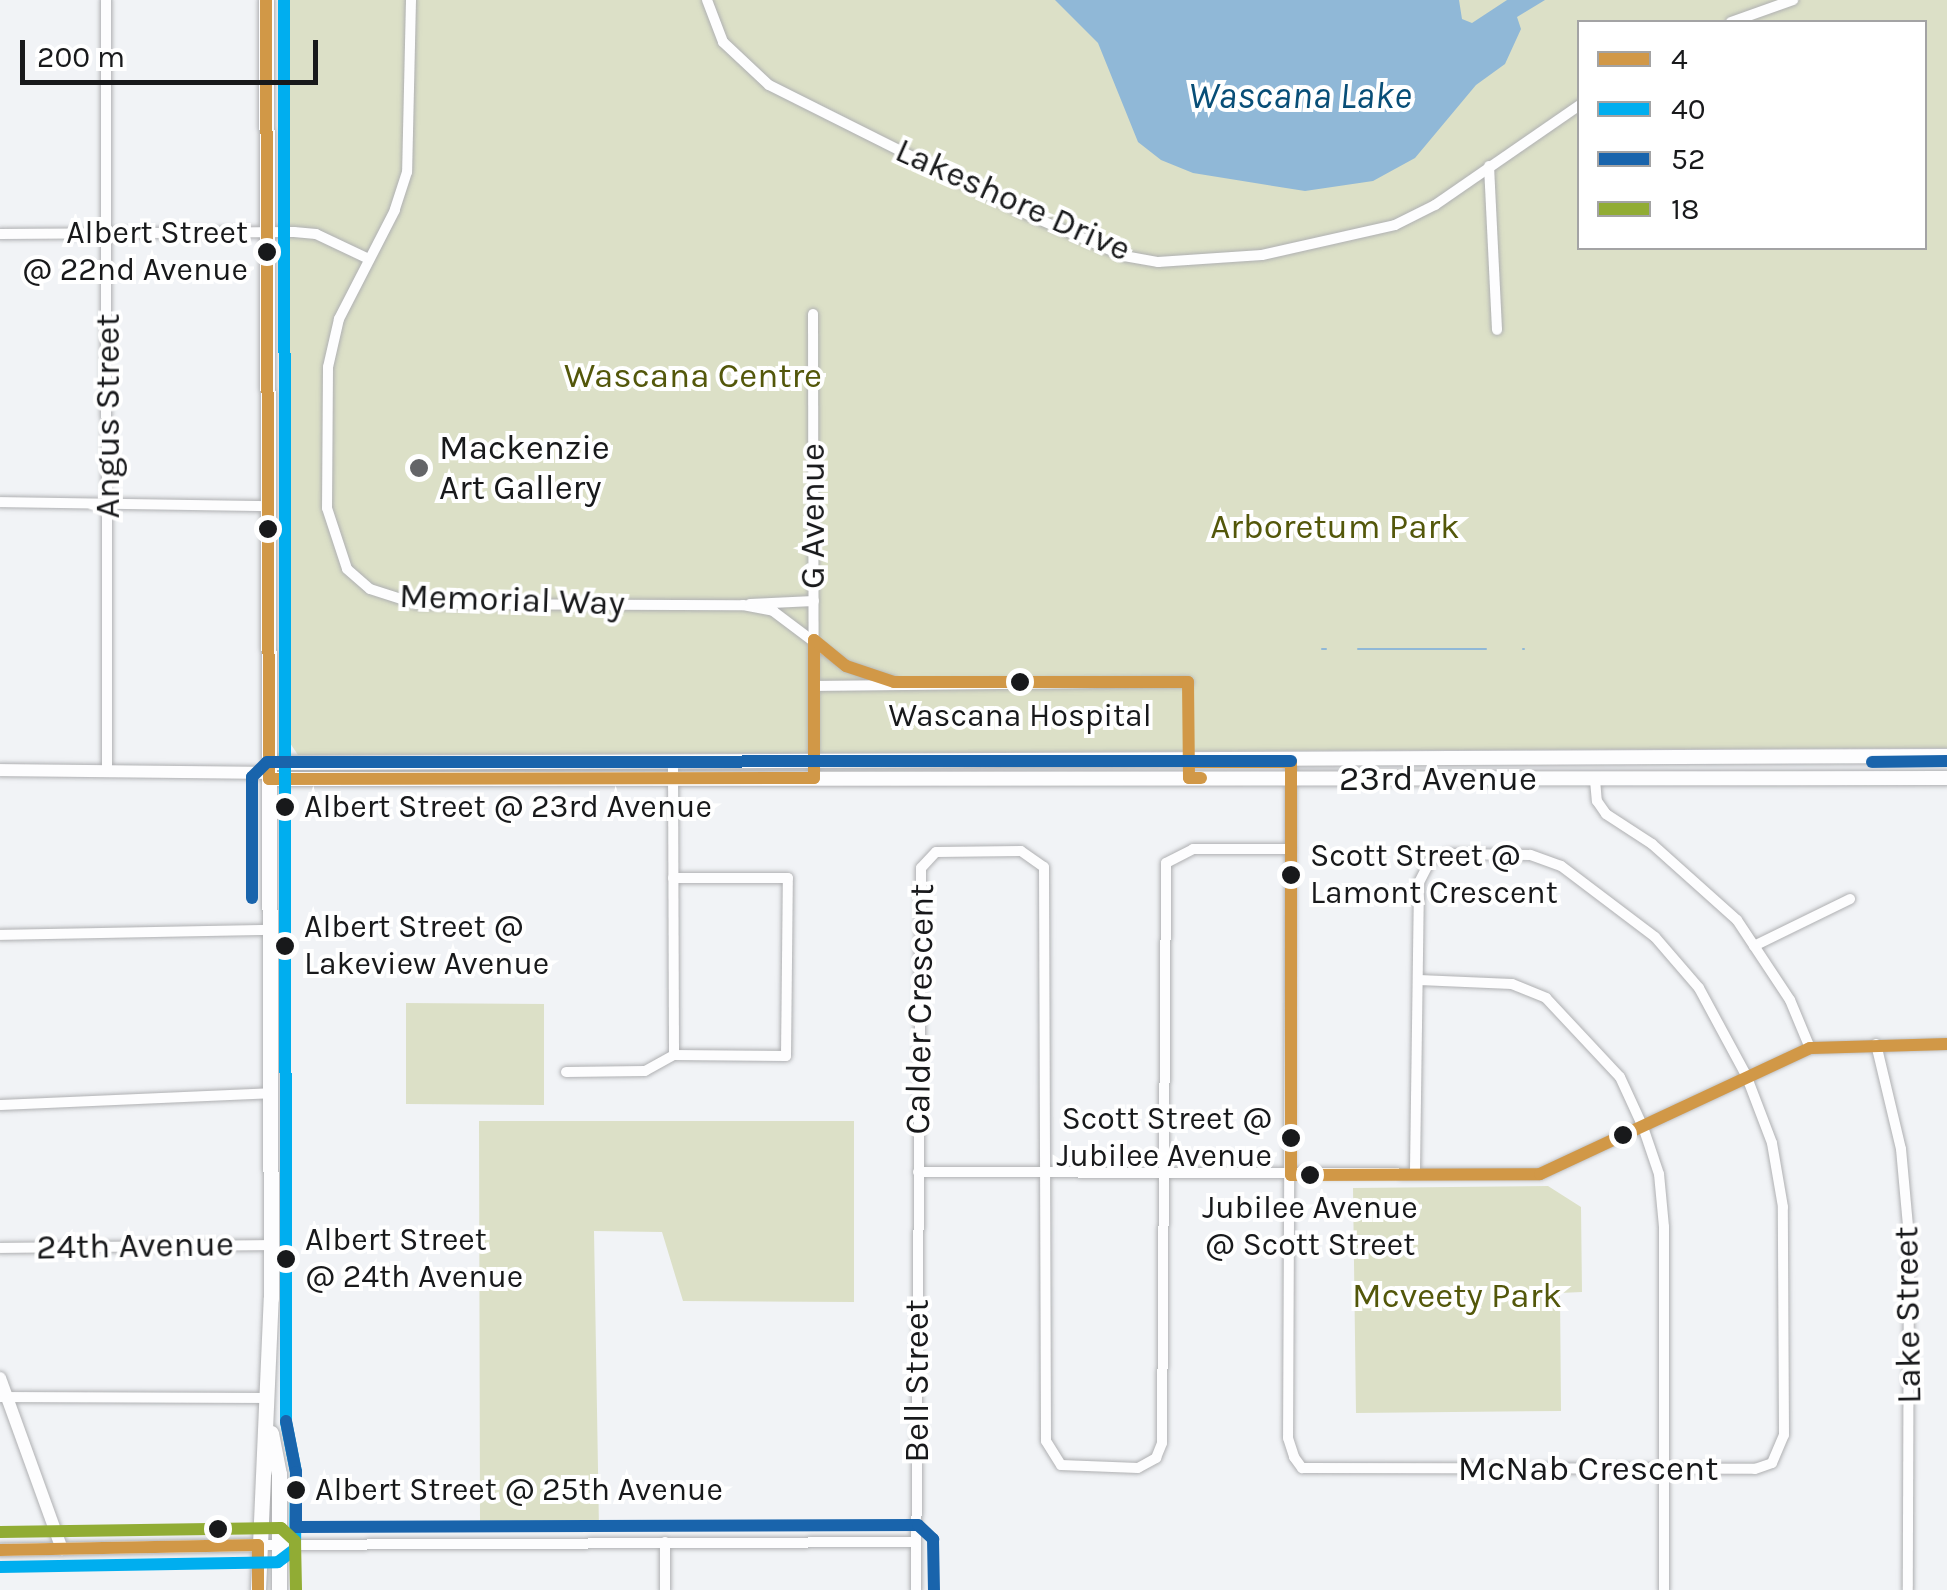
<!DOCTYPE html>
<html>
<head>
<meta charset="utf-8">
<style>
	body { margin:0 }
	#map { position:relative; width:1947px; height:1590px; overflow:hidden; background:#f1f3f6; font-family:Karla,sans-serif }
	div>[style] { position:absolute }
	.green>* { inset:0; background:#dce0c7 }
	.water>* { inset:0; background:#90b8d7 }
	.stream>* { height:2.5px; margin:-1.25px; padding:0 1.25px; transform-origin:1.25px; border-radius:1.25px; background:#90b8d7 }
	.roads { filter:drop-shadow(0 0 2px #afb0b2) drop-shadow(0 0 2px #afb0b2) }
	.minor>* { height:10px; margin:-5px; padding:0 5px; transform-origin:5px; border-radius:5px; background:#fdfdfe }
	.tertiary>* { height:12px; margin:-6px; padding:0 6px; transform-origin:6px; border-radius:6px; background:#fdfdfe }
	.secondary>* { height:14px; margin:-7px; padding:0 7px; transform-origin:7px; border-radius:7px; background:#fdfdfe }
	.primary>* { height:15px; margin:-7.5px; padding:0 7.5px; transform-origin:7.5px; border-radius:7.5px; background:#fdfdfe }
	.bus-1>* { height:12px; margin:-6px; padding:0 6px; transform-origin:6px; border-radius:6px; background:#d19847 }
	.bus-2>* { height:12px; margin:-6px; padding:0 6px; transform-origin:6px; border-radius:6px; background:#00aeef }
	.bus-3>* { height:12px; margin:-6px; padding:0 6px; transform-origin:6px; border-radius:6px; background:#1964ac }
	.bus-4>* { height:12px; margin:-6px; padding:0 6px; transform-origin:6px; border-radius:6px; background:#91ac34 }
	.dots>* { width:28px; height:28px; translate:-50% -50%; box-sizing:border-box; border:5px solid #fff; border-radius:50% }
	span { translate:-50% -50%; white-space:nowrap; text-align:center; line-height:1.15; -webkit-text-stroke:8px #fff; paint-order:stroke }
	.bus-label { font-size:32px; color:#18191b }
	.right { translate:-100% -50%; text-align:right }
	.left { translate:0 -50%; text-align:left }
	.street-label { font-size:35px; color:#18191b }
	.park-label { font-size:35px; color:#53570a }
	.poi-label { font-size:35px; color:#18191b }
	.water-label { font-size:38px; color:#084e77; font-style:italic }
	.legend { position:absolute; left:1577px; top:20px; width:350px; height:230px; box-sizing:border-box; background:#fff; border:2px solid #a3a3a4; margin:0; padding:12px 18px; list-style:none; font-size:30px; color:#18191b }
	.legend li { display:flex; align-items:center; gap:20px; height:50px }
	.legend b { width:50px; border:2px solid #a3a3a4 }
	.scale { position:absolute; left:20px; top:40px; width:298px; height:45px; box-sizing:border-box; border:5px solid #18191b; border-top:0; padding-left:12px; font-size:30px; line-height:35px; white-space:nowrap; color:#18191b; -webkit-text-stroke:8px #fff; paint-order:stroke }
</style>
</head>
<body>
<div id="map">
	<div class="green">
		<i style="clip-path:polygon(evenodd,287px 0,1947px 0,1947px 748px,298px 755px,286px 737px,287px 0,1580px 22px,1924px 22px,1924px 248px,1580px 248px,1580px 22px)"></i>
		<i style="clip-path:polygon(406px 1003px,544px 1004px,544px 1105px,406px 1104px)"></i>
		<i style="clip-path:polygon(479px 1121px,854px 1121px,854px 1302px,683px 1301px,662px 1232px,594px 1231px,599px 1529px,480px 1530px)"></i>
		<i style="clip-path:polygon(1548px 1186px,1581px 1207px,1582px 1292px,1560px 1293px,1561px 1411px,1356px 1413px,1353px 1188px)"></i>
	</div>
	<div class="water">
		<i style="clip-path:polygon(1055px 0,1459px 0,1462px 19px,1472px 23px,1507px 0,1545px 0,1517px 17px,1521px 29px,1505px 64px,1476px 85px,1415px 158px,1373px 181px,1305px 191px,1193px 173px,1161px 160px,1138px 142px,1098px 43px)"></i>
	</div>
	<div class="stream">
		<i style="left:1322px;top:649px;width:4px"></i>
		<i style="left:1358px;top:649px;width:128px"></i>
		<i style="left:1523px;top:649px;width:1px"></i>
	</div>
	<div class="roads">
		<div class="minor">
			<i style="left:106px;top:0;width:771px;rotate:89.93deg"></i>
			<i style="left:411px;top:0;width:172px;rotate:91.3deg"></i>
			<i style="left:407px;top:172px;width:40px;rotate:108deg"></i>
			<i style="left:395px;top:210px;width:123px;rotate:117.2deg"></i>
			<i style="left:339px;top:319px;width:49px;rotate:102.9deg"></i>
			<i style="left:328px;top:367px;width:141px;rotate:90.4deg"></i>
			<i style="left:327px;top:508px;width:64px;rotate:71.8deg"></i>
			<i style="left:347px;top:569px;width:30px;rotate:41deg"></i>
			<i style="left:370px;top:589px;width:49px;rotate:17.7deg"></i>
			<i style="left:417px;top:604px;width:326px;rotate:0.2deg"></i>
			<i style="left:743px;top:605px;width:31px;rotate:11deg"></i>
			<i style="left:773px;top:611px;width:91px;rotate:37deg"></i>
			<i style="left:846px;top:666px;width:51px;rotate:18.4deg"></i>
			<i style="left:707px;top:0;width:45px;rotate:69.1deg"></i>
			<i style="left:723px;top:42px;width:63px;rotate:43.1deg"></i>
			<i style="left:769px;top:85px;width:293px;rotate:26.6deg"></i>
			<i style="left:1031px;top:216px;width:101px;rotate:23.3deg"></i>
			<i style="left:1124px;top:256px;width:35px;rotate:10deg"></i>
			<i style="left:1158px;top:262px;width:104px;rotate:-3.9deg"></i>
			<i style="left:1262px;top:255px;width:136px;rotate:-12.7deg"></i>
			<i style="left:1395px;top:225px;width:45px;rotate:-26.6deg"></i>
			<i style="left:1435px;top:205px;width:176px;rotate:-34.6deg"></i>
			<i style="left:1731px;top:22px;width:66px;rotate:-19.5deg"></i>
			<i style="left:1489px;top:166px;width:164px;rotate:87.2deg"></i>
			<i style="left:0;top:234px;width:294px;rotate:-0.4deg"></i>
			<i style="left:294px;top:232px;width:22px;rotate:5deg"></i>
			<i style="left:316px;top:234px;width:59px;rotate:25.3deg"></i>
			<i style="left:813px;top:314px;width:464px;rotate:89.9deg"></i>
			<i style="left:0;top:502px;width:268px;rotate:0.9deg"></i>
			<i style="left:750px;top:604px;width:64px;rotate:-2.7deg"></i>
			<i style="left:815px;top:686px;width:373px;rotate:-0.6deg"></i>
			<i style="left:1291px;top:762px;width:676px;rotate:90.25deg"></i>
			<i style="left:1288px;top:1438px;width:20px;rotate:72deg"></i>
			<i style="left:1294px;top:1457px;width:14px;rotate:54deg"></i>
			<i style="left:1302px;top:1468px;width:453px;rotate:0.1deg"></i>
			<i style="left:1755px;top:1469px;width:18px;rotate:-19deg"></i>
			<i style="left:1772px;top:1463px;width:30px;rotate:-67deg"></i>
			<i style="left:1784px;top:1435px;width:228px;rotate:-90.3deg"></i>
			<i style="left:1783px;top:1207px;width:65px;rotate:-99.8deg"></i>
			<i style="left:1772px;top:1143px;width:73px;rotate:-110.9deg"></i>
			<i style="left:1746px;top:1075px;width:99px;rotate:-118.4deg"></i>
			<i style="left:1699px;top:988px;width:67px;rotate:-130.8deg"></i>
			<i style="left:1655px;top:937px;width:118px;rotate:-142.9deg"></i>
			<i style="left:1561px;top:866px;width:33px;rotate:-160deg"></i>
			<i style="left:1530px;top:855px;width:81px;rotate:-179.3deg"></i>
			<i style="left:1449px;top:854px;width:19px;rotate:164deg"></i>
			<i style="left:1431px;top:859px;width:27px;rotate:117deg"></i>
			<i style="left:1419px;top:883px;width:291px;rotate:90.8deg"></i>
			<i style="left:673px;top:763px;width:292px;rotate:89.8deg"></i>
			<i style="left:1595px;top:780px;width:21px;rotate:85deg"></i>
			<i style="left:1597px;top:801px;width:16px;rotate:55deg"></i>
			<i style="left:1606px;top:814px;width:55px;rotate:33.1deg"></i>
			<i style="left:1652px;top:844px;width:114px;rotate:41.8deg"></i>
			<i style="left:1737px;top:920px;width:96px;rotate:56.5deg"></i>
			<i style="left:1790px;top:1000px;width:52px;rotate:67.4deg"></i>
			<i style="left:0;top:935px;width:269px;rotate:-1.1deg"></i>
			<i style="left:1754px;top:946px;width:107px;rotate:-26.1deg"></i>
			<i style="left:1419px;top:980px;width:93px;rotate:2.5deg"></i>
			<i style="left:1512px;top:984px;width:37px;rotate:22deg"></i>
			<i style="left:1546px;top:998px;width:108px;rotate:46.9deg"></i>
			<i style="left:1620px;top:1077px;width:55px;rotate:65.3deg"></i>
			<i style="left:1643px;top:1127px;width:50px;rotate:71.2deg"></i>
			<i style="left:1659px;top:1174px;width:53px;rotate:84.6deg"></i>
			<i style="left:1664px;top:1227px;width:363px;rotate:90deg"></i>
			<i style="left:1876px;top:1044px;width:108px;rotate:76.6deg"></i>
			<i style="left:1901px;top:1149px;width:88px;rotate:84.8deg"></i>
			<i style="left:1909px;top:1237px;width:353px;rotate:90.2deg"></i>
			<i style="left:566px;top:1072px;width:79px;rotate:-0.7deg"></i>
			<i style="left:645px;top:1071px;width:33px;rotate:-29deg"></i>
			<i style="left:674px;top:1055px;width:112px;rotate:0.5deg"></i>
			<i style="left:786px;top:1056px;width:178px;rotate:-89.4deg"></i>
			<i style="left:788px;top:878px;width:115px;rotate:180deg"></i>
			<i style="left:0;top:1105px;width:271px;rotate:-2.5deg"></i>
			<i style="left:918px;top:1172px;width:622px;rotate:0.18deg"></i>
			<i style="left:1540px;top:1174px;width:298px;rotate:-25deg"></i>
			<i style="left:1810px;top:1048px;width:137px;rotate:-1.7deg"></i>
			<i style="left:0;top:1248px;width:271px;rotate:-0.6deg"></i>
			<i style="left:0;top:1397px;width:268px;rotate:0.2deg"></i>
			<i style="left:258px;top:1545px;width:658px;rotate:-0.26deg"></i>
			<i style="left:665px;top:1590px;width:48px;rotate:-90deg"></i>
			<i style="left:916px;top:1590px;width:722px;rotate:-89.6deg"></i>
			<i style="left:921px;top:868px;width:22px;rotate:-47deg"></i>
			<i style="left:936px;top:852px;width:85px;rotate:-0.7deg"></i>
			<i style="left:1021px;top:851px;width:28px;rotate:35deg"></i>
			<i style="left:1044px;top:867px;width:574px;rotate:89.8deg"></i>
			<i style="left:1046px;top:1441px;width:28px;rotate:58deg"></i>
			<i style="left:1061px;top:1465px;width:77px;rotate:2.2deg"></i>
			<i style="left:1138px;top:1468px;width:21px;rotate:-29deg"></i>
			<i style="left:1156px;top:1458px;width:16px;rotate:-68deg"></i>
			<i style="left:1162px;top:1443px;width:580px;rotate:-89.6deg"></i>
			<i style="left:1166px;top:863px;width:30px;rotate:-27deg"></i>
			<i style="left:1193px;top:849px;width:98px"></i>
		</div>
		<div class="tertiary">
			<i style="left:0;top:770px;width:269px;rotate:0.6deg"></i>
			<i style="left:0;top:1378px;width:182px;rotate:70.1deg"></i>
			<i style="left:0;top:1550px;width:258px;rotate:-1.1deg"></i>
		</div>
		<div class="secondary">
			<i style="left:269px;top:763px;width:1678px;rotate:-0.24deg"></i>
			<i style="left:269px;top:779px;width:1678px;rotate:-0.03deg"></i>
		</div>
		<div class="primary">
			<i style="left:271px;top:1433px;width:42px;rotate:79deg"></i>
			<i style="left:279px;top:1474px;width:116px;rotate:90deg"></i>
			<i style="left:258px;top:1590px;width:292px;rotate:-87.5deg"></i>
			<i style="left:271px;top:1298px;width:1298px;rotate:-90.22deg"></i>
		</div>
	</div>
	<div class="bus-1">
		<i style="left:266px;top:0;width:779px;rotate:89.78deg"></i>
		<i style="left:269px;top:779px;width:545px;rotate:-0.11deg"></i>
		<i style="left:814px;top:778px;width:138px;rotate:-90deg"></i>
		<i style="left:814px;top:640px;width:41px;rotate:39.1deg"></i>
		<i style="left:846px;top:666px;width:51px;rotate:18.4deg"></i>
		<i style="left:894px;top:682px;width:294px"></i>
		<i style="left:1188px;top:682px;width:96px;rotate:89.4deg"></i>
		<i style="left:1189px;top:778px;width:12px"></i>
		<i style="left:1189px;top:762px;width:102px"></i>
		<i style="left:1291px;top:762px;width:413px;rotate:90deg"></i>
		<i style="left:1291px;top:1175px;width:249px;rotate:-0.2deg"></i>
		<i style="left:1540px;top:1174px;width:298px;rotate:-25deg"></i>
		<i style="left:1810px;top:1048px;width:137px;rotate:-1.7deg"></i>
		<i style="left:0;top:1550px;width:258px;rotate:-1.1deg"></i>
		<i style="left:258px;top:1545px;width:45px;rotate:90deg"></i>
	</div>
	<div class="bus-2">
		<i style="left:0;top:1567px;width:278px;rotate:-1deg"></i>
		<i style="left:278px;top:1562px;width:21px;rotate:-37deg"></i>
		<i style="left:295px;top:1549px;width:77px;rotate:-89.3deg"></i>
		<i style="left:296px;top:1472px;width:51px;rotate:-101.3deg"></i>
		<i style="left:286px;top:1422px;width:1422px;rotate:-90.08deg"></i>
	</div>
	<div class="bus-3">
		<i style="left:1872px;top:762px;width:75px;rotate:-0.8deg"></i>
		<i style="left:252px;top:898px;width:121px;rotate:-90deg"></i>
		<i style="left:252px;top:777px;width:21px;rotate:-45deg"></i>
		<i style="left:267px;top:762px;width:1024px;rotate:-0.06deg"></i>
		<i style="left:286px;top:1421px;width:52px;rotate:78.9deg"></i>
		<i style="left:296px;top:1472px;width:55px;rotate:90deg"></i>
		<i style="left:296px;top:1527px;width:622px;rotate:-0.18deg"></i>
		<i style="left:918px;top:1525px;width:21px;rotate:43deg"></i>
		<i style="left:933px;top:1539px;width:51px;rotate:88.9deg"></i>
	</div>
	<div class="bus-4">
		<i style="left:0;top:1532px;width:281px;rotate:-0.8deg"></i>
		<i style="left:281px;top:1528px;width:19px;rotate:43deg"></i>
		<i style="left:295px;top:1541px;width:49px;rotate:88.8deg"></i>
	</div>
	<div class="dots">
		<i style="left:267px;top:252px;background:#18191b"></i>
		<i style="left:419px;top:468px;background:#646568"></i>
		<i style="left:268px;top:529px;background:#18191b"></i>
		<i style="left:1020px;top:682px;background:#18191b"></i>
		<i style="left:285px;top:807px;background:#18191b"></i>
		<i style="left:1291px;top:875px;background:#18191b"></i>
		<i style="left:285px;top:946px;background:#18191b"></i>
		<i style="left:1623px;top:1135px;background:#18191b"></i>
		<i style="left:1291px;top:1138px;background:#18191b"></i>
		<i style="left:1310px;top:1175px;background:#18191b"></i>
		<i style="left:286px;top:1259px;background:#18191b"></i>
		<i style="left:296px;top:1490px;background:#18191b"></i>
		<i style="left:218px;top:1529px;background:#18191b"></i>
	</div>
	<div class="bus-label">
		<span class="right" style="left:248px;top:252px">Albert Street<br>@ 22nd Avenue</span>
		<span style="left:1020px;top:716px">Wascana Hospital</span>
		<span class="left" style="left:304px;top:807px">Albert Street @ 23rd Avenue</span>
		<span class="left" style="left:1310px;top:875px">Scott Street @<br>Lamont Crescent</span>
		<span class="left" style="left:304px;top:946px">Albert Street @<br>Lakeview Avenue</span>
		<span class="right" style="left:1272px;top:1138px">Scott Street @<br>Jubilee Avenue</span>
		<span style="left:1310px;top:1227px">Jubilee Avenue<br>@ Scott Street</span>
		<span class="left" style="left:305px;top:1259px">Albert Street<br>@ 24th Avenue</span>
		<span class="left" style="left:315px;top:1490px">Albert Street @ 25th Avenue</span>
	</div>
	<div class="street-label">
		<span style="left:1013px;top:200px;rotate:24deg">Lakeshore Drive</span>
		<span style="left:108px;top:416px;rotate:-90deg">Angus Street</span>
		<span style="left:813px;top:516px;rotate:-90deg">G Avenue</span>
		<span style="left:512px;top:600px;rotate:2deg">Memorial Way</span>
		<span style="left:1438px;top:779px">23rd Avenue</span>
		<span style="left:920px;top:1009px;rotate:-89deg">Calder Crescent</span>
		<span style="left:135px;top:1246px;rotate:-1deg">24th Avenue</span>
		<span style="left:1908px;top:1315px;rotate:-91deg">Lake Street</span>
		<span style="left:917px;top:1381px;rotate:-90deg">Bell Street</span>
		<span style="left:1588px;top:1469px">McNab Crescent</span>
	</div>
	<div class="park-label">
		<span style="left:693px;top:376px">Wascana Centre</span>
		<span style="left:1335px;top:527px">Arboretum Park</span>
		<span style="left:1457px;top:1296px">Mcveety Park</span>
	</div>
	<div class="poi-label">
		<span class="left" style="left:439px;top:468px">Mackenzie<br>Art Gallery</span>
	</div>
	<div class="water-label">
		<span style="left:1300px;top:96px">Wascana Lake</span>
	</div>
	<ul class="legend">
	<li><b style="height:12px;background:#d19847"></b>4</li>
	<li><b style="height:12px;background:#00aeef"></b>40</li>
	<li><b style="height:12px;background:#1964ac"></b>52</li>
	<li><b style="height:12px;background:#91ac34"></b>18</li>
	</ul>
	<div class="scale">200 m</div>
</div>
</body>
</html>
